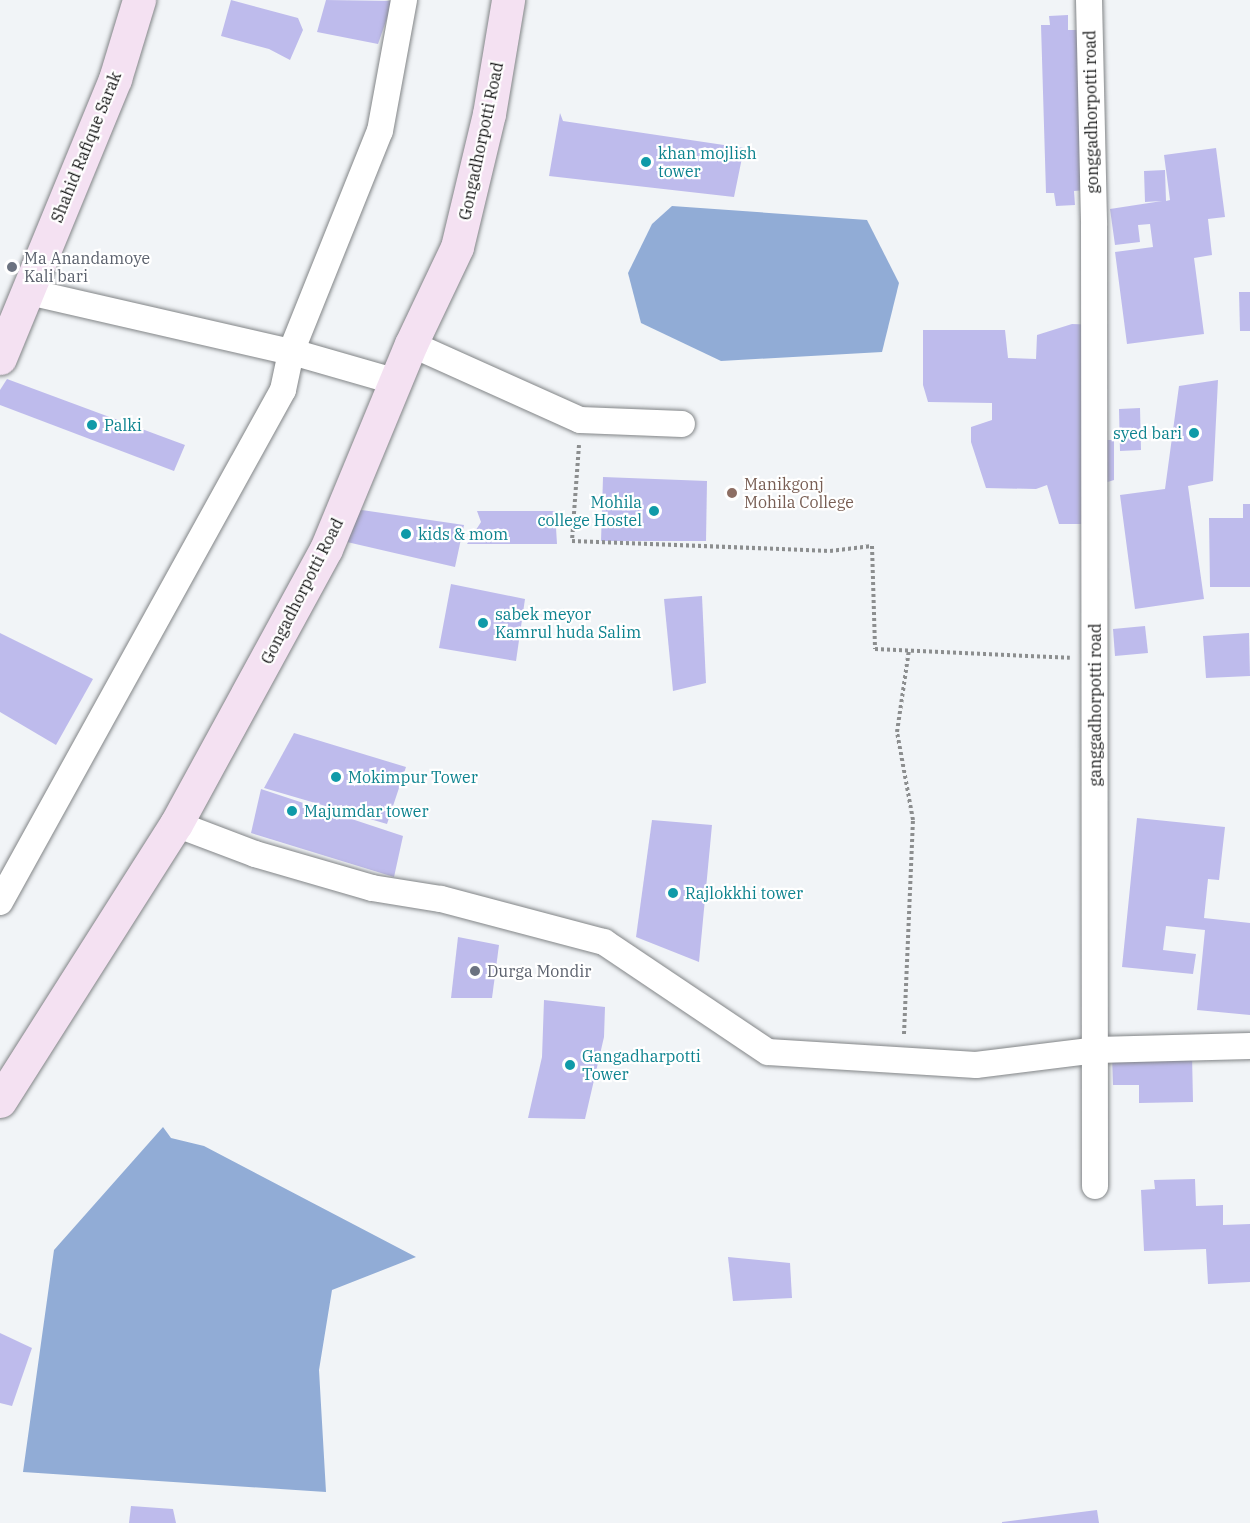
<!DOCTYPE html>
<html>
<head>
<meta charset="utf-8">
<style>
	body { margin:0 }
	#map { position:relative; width:1250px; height:1523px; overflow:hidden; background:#f1f4f7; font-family:"IBM Plex Serif",serif }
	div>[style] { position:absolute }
	.water>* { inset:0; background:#91acd6 }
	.building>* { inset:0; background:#bebbec }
	.path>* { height:4px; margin-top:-2px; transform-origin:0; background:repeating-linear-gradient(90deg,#8c8e8f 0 3px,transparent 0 6px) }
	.roads { filter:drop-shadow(0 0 2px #828587) drop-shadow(0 0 2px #828587) }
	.street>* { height:26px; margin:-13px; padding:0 13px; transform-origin:13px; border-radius:13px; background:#fff }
	.secondary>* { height:33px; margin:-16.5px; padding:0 16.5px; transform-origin:16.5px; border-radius:16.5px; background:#f4e1f2 }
	.dots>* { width:16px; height:16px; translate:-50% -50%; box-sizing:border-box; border:3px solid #fff; border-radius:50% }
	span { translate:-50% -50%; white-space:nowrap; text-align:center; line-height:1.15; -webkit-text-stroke:4.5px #fff; paint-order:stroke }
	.street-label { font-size:16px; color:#111212 }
	.culture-label { font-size:16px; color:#0d838f }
	.left { translate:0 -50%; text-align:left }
	.right { translate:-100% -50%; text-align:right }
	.worship-label { font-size:16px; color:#5b616d }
	.education-label { font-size:16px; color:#785e54 }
</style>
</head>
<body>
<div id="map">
	<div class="water">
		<i style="clip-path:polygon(672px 206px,867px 220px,899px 283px,882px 352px,721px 361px,641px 323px,628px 273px,652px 224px)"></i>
		<i style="clip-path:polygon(163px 1127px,171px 1138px,204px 1146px,416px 1257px,332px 1290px,319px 1370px,326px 1492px,23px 1472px,54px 1250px)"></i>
	</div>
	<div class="building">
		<i style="clip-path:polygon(231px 0,298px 18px,303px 30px,290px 60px,269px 49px,221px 36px)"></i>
		<i style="clip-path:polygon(326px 0,393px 1px,378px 44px,317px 32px)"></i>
		<i style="clip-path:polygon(1068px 15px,1068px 30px,1079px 30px,1086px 190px,1074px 191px,1075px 205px,1056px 206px,1054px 193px,1046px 193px,1041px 25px,1050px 25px,1049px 16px)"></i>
		<i style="clip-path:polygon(560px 113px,563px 121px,744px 148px,734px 197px,549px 176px)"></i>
		<i style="clip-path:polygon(1216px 148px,1225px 217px,1208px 219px,1212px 255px,1194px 258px,1204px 334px,1127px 344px,1115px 252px,1153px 247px,1150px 224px,1138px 225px,1140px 242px,1115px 245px,1110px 209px,1162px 201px,1145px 202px,1144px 171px,1165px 170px,1166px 201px,1170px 200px,1164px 155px)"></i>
		<i style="clip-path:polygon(1239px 292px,1250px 292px,1250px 331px,1240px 331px)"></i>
		<i style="clip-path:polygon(1072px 324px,1099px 325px,1098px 440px,1114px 440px,1114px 480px,1098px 485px,1098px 524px,1059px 524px,1047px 485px,1036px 489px,986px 488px,971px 442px,971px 427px,992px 420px,992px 403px,928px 402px,923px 385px,923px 330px,1005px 330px,1008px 358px,1036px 359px,1037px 335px)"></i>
		<i style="clip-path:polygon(7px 379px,185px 445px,174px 471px,0 405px,0 390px)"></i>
		<i style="clip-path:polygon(1218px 380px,1213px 481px,1188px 486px,1204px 599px,1135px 609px,1120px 495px,1165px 489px,1179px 386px)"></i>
		<i style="clip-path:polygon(1140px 408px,1141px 450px,1120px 451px,1119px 409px)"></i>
		<i style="clip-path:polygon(603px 477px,707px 481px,706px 541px,601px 541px)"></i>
		<i style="clip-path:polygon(1243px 504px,1250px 504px,1250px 587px,1210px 587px,1209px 518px,1243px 518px)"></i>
		<i style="clip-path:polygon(355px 509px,464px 525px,455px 567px,347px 542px)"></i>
		<i style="clip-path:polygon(477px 511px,555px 511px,557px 544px,467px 544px,481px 522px)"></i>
		<i style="clip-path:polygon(451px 584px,525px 599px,516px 661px,439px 648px)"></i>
		<i style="clip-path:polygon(702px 596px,706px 683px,673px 691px,664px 599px)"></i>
		<i style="clip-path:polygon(1145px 626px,1148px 653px,1115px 656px,1113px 629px)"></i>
		<i style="clip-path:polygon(0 633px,93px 679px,56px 745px,0 712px)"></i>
		<i style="clip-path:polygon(1249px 633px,1250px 676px,1206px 678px,1203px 636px)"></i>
		<i style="clip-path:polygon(294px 733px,406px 767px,387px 824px,264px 788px)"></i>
		<i style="clip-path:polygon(261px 789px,403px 836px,394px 877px,251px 833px)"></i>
		<i style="clip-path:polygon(1137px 818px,1225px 827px,1219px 880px,1208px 879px,1204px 918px,1250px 923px,1250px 1015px,1197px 1010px,1205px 930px,1166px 926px,1163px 950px,1196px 954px,1193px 974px,1122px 967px)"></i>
		<i style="clip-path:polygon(652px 820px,712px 825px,699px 962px,636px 937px)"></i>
		<i style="clip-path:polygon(458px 937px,499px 945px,492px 998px,451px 998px)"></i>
		<i style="clip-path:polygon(544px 1000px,605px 1007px,604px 1037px,585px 1119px,528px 1118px,542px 1057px)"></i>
		<i style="clip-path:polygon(1192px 1054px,1193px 1102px,1139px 1103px,1139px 1085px,1113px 1085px,1112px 1056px)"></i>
		<i style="clip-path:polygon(1195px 1179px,1196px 1206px,1223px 1205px,1223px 1225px,1250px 1224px,1250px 1282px,1208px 1284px,1206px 1249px,1144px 1251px,1141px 1190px,1155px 1189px,1154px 1180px)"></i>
		<i style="clip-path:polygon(728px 1257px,790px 1263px,792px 1298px,733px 1301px)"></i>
		<i style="clip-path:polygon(0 1333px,32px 1348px,12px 1406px,0 1403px)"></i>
		<i style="clip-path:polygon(131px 1506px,173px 1509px,176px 1523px,129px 1523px)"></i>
		<i style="clip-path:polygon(1097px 1510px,1099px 1523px,1002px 1523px,1002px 1522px)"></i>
	</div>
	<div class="path">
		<i style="left:579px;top:445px;width:96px;rotate:94.2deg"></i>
		<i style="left:572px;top:541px;width:258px;rotate:2.2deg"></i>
		<i style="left:830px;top:551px;width:42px;rotate:-6.8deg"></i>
		<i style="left:872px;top:546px;width:103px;rotate:88.3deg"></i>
		<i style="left:875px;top:649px;width:195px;rotate:2.6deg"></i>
		<i style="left:904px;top:1034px;width:214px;rotate:-87.6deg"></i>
		<i style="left:913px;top:820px;width:89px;rotate:-100.3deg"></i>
		<i style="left:897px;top:732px;width:83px;rotate:-81.7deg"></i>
	</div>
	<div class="roads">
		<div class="street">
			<i style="left:1089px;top:0;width:225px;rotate:88.7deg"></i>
			<i style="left:1094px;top:225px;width:961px;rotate:89.94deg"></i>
			<i style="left:29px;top:292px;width:274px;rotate:12.9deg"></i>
			<i style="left:296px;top:353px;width:105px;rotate:16deg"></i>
			<i style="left:411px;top:344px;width:185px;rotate:24.2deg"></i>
			<i style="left:580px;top:420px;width:102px;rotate:2.2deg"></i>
			<i style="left:176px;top:824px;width:85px;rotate:20.8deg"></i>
			<i style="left:255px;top:854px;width:122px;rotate:16.2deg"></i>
			<i style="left:372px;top:888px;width:70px;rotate:9.1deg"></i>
			<i style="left:441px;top:899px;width:169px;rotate:14.8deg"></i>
			<i style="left:604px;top:942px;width:197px;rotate:33.9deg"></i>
			<i style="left:768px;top:1052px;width:208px;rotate:3.6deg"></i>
			<i style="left:976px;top:1065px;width:121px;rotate:-7.1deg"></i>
			<i style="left:1096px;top:1050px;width:154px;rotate:-1.5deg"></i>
			<i style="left:0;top:902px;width:585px;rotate:-61.07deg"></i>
			<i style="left:283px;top:390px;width:39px;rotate:-78deg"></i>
			<i style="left:291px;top:352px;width:238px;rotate:-68.1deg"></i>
			<i style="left:380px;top:131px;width:133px;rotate:-79.6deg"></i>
		</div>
		<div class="secondary">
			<i style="left:0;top:358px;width:302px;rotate:-67.6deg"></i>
			<i style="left:115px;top:79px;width:83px;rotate:-73.1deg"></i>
			<i style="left:0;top:1101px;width:328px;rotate:-57.6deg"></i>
			<i style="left:176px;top:824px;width:313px;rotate:-61.4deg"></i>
			<i style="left:326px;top:549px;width:222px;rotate:-67.5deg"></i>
			<i style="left:411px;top:344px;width:107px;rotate:-64.6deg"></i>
			<i style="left:457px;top:247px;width:137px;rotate:-76.5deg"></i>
			<i style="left:489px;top:114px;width:116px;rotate:-80.5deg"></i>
		</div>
	</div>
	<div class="dots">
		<i style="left:646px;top:162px;background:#0f9aa8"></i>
		<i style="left:12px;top:267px;background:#6b7280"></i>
		<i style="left:92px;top:425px;background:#0f9aa8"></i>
		<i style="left:1194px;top:433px;background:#0f9aa8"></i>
		<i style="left:732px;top:493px;background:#8d6e63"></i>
		<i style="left:654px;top:511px;background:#0f9aa8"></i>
		<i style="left:406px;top:534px;background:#0f9aa8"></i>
		<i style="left:483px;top:623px;background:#0f9aa8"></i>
		<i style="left:336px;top:777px;background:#0f9aa8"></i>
		<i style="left:292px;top:811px;background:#0f9aa8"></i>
		<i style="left:673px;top:893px;background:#0f9aa8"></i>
		<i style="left:475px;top:971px;background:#6b7280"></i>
		<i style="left:570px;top:1065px;background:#0f9aa8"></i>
	</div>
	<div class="street-label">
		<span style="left:1091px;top:112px;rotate:-91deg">gonggadhorpotti road</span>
		<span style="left:481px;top:141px;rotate:-78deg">Gongadhorpotti Road</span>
		<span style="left:86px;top:147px;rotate:-68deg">Shahid Rafique Sarak</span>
		<span style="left:302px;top:591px;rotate:-63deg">Gongadhorpotti Road</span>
		<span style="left:1095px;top:705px;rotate:-90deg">ganggadhorpotti road</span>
	</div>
	<div class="culture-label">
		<span class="left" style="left:658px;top:162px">khan mojlish<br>tower</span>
		<span class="left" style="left:104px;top:425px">Palki</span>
		<span class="right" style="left:1182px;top:433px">syed bari</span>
		<span class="right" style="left:642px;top:511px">Mohila<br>college Hostel</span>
		<span class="left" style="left:418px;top:534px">kids &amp; mom</span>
		<span class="left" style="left:495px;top:623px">sabek meyor<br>Kamrul huda Salim</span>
		<span class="left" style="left:348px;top:777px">Mokimpur Tower</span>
		<span class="left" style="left:304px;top:811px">Majumdar tower</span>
		<span class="left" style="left:685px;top:893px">Rajlokkhi tower</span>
		<span class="left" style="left:582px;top:1065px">Gangadharpotti<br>Tower</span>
	</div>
	<div class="worship-label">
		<span class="left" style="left:24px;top:267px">Ma Anandamoye<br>Kali bari</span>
		<span class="left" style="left:487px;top:971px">Durga Mondir</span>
	</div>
	<div class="education-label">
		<span class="left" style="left:744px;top:493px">Manikgonj<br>Mohila College</span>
	</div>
</div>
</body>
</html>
